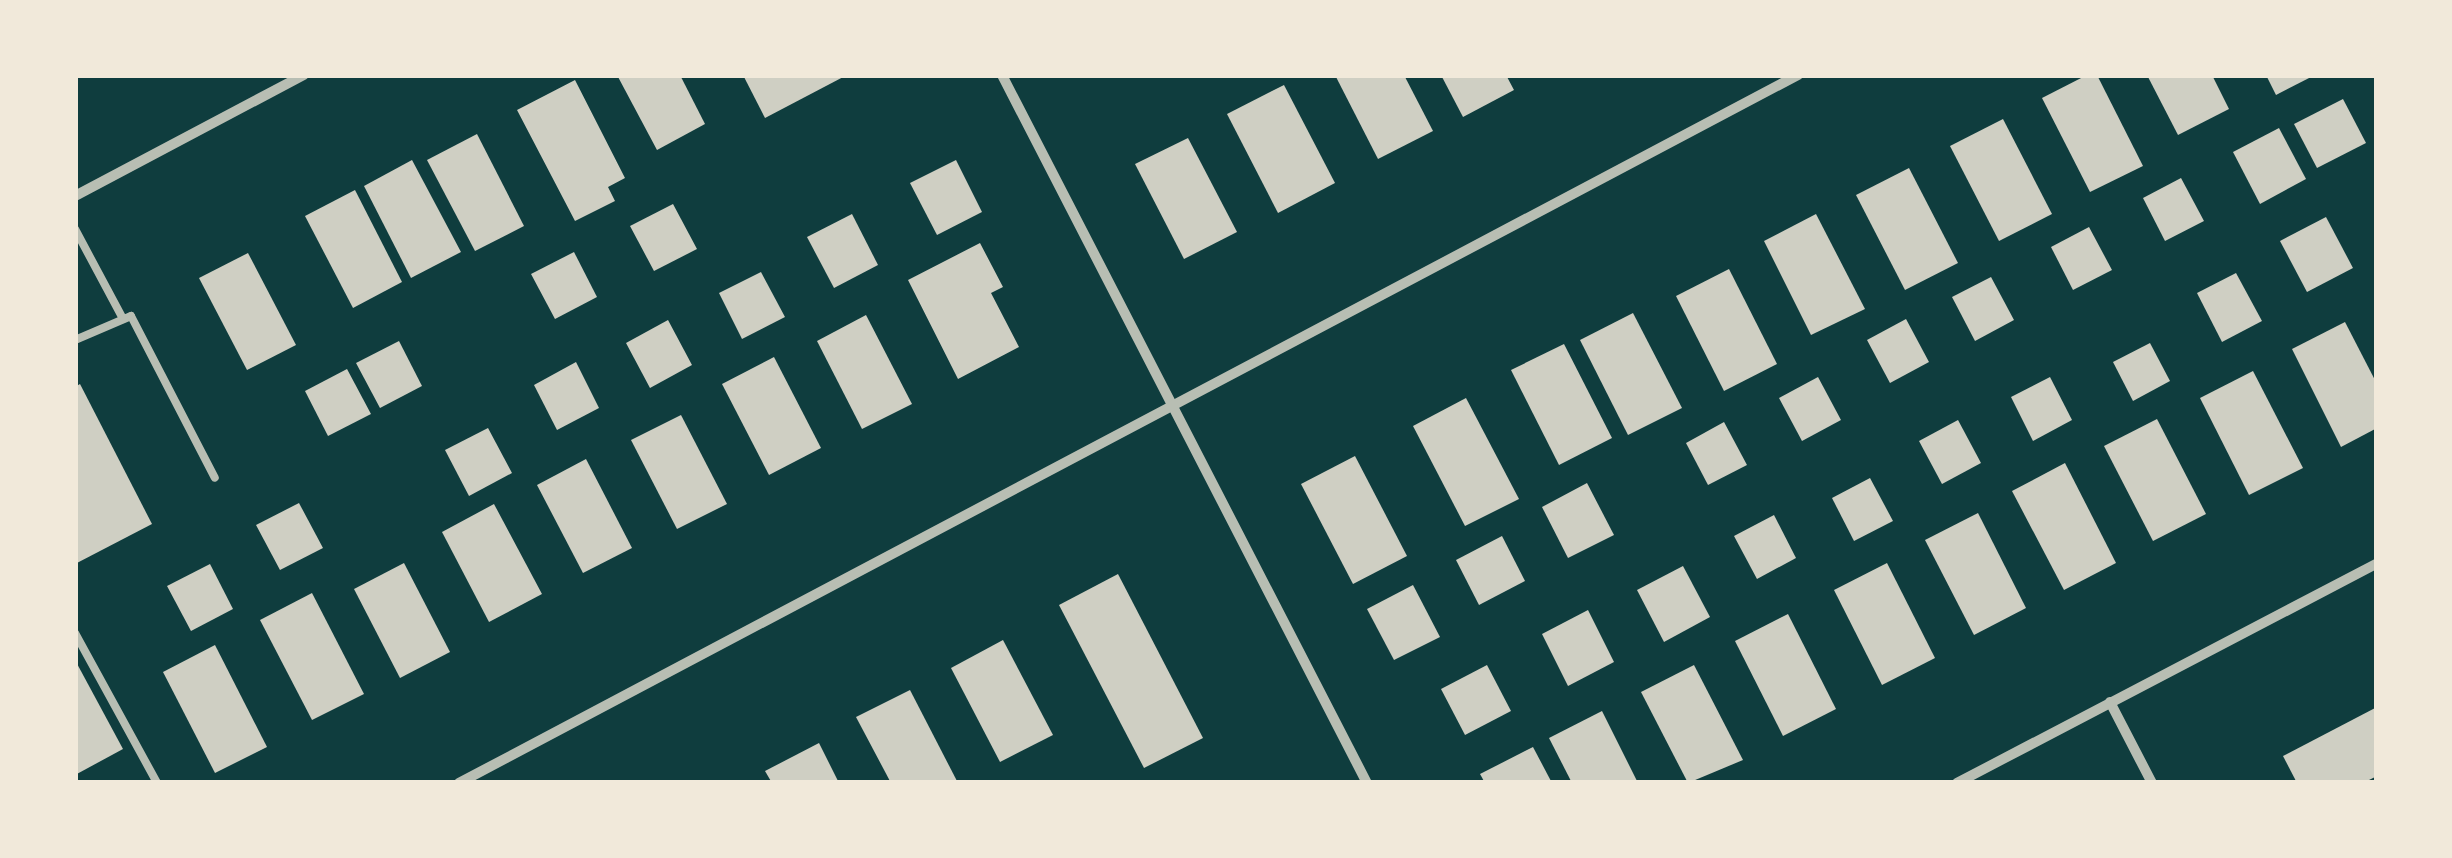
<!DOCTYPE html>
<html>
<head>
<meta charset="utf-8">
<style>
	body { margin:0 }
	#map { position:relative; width:2452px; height:858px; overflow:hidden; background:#0f3d3e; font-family:Jost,sans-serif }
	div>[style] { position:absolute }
	.building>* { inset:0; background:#cfcfc3 }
	.service>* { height:8px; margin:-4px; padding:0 4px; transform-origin:4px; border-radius:4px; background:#b8beb3 }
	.minor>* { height:10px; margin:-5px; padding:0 5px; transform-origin:5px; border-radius:5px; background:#b8beb3 }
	span { translate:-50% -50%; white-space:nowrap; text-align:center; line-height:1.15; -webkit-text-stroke:8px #f1e9da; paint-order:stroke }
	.frame { position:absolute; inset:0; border:78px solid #f1e9da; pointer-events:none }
</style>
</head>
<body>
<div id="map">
	<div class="building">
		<i style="clip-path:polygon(617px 75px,680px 75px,705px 124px,657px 150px)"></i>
		<i style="clip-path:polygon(743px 75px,847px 75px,765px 118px)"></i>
		<i style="clip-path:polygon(1335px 75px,1404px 75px,1433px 131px,1378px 159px)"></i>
		<i style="clip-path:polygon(1441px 75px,1506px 75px,1514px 90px,1463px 117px)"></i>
		<i style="clip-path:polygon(2087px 75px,2097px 75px,2143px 166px,2090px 192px,2042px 98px)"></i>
		<i style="clip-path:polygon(2147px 75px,2212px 75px,2229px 109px,2178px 135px)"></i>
		<i style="clip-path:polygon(2266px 75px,2315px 75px,2276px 95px)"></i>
		<i style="clip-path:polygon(575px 80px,625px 178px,608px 187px,615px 201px,575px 221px,517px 110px)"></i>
		<i style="clip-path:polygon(1284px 85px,1335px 183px,1278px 213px,1227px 114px)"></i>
		<i style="clip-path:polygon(2343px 99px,2366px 143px,2317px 168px,2294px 124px)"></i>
		<i style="clip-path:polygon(2003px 119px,2052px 214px,1999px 241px,1950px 146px)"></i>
		<i style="clip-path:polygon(2279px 128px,2306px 179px,2260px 204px,2233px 152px)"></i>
		<i style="clip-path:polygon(477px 134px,524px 226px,475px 251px,427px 160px)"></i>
		<i style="clip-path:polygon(1188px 138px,1237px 232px,1184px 259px,1135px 164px)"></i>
		<i style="clip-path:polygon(412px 160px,461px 252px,411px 278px,364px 186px)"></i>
		<i style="clip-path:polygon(956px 160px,982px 212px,937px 235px,910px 183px)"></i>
		<i style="clip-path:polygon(1909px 168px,1958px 263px,1905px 290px,1856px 195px)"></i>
		<i style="clip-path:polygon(2181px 178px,2204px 221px,2165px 241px,2143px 198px)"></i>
		<i style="clip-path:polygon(355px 190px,402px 282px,353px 308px,305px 216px)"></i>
		<i style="clip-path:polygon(673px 204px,697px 249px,654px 271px,630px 226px)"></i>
		<i style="clip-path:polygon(852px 214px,878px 265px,834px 288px,807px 237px)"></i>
		<i style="clip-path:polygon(1816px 214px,1865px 309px,1811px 335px,1764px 241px)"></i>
		<i style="clip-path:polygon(2326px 217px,2353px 268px,2307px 292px,2280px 241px)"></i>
		<i style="clip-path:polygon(2089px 227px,2112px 270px,2073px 290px,2051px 247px)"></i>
		<i style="clip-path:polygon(980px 243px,1003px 287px,991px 293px,1019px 347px,958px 379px,908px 280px)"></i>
		<i style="clip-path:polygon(574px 252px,597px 297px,555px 319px,531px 274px)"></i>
		<i style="clip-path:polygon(248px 253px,296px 345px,247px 370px,199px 278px)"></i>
		<i style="clip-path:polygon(1729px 269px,1777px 364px,1724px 391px,1676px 296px)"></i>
		<i style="clip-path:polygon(761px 272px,785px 317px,742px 339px,719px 293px)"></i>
		<i style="clip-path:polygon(2236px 273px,2262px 321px,2222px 342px,2197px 293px)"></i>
		<i style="clip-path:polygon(1991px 277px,2014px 320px,1975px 341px,1952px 297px)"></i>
		<i style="clip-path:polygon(1633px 313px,1682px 408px,1628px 435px,1580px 340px)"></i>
		<i style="clip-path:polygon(866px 315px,912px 404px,862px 429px,817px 341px)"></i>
		<i style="clip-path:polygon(1906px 319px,1929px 362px,1890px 383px,1867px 340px)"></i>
		<i style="clip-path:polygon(668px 320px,692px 365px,650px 388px,626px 343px)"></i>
		<i style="clip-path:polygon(2345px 322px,2377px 384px,2377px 428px,2341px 447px,2292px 349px)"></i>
		<i style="clip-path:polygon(399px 341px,422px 386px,380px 408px,356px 363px)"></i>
		<i style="clip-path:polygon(2150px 343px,2170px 381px,2133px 401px,2113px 362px)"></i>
		<i style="clip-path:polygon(1564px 344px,1612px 438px,1559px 465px,1511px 370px)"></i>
		<i style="clip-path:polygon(774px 357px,821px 448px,769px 475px,722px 384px)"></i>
		<i style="clip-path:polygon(576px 362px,599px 408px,557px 430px,534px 385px)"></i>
		<i style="clip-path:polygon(347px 369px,371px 414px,328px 436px,305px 391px)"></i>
		<i style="clip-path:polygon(2253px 371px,2303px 468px,2249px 495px,2200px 398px)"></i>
		<i style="clip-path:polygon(1818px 377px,1841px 420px,1802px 441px,1779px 398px)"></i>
		<i style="clip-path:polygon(2050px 377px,2072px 420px,2033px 441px,2011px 397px)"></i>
		<i style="clip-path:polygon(80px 384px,152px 524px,75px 564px,75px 387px)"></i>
		<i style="clip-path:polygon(1466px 398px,1519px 499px,1465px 526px,1413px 426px)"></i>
		<i style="clip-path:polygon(681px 415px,727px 504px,677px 529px,631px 440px)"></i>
		<i style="clip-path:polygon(2157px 419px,2206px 514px,2153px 541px,2104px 446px)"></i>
		<i style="clip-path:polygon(1958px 420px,1981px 463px,1942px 484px,1919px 441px)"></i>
		<i style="clip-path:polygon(1724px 422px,1747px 465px,1708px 485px,1686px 443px)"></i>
		<i style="clip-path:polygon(488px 428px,512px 473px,469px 496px,445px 450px)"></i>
		<i style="clip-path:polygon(1355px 456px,1407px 556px,1353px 584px,1301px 484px)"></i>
		<i style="clip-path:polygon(586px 459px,632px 548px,583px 573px,537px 485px)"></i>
		<i style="clip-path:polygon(2065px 463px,2116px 563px,2064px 590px,2012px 491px)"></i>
		<i style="clip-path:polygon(1870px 478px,1893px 521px,1854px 541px,1832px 498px)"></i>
		<i style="clip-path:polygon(1587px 483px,1614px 535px,1568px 558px,1542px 507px)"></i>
		<i style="clip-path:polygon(299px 503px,323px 548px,280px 570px,256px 525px)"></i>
		<i style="clip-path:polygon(494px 504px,542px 594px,489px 622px,442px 532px)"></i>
		<i style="clip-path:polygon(1978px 513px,2026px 608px,1974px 635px,1925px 540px)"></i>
		<i style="clip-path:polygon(1774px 515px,1796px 558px,1757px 579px,1734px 536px)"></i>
		<i style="clip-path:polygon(1502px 536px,1525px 581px,1479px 605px,1456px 560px)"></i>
		<i style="clip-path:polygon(404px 563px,450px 652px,400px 678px,354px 589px)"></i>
		<i style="clip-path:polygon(1887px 563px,1935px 658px,1882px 685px,1834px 590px)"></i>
		<i style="clip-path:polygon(210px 564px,233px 609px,191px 631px,167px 586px)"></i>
		<i style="clip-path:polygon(1683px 566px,1710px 617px,1664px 642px,1637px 590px)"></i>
		<i style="clip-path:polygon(1118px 574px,1203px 738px,1144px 768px,1059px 605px)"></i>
		<i style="clip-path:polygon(1413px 585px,1440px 637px,1394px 660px,1367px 609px)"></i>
		<i style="clip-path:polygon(312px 593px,364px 694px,312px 720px,260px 620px)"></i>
		<i style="clip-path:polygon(1588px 610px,1614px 662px,1568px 686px,1542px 634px)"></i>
		<i style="clip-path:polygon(1788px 614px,1836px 709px,1783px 736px,1735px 641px)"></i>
		<i style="clip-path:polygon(1003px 640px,1053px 735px,1000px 762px,951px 668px)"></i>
		<i style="clip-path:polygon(215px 645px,267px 747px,215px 773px,163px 672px)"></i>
		<i style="clip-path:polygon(75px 660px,123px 749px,75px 775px)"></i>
		<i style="clip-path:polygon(1487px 665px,1511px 711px,1465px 735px,1441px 689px)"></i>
		<i style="clip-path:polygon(1694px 665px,1743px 760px,1688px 783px,1641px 692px)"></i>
		<i style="clip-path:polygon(910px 690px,958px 783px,891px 783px,856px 717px)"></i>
		<i style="clip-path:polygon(2377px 707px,2377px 776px,2363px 783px,2297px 783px,2283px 756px)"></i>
		<i style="clip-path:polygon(1602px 711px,1638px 783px,1572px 783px,1549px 738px)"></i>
		<i style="clip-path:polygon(819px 743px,839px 783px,772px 783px,765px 771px)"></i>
		<i style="clip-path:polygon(1533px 747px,1552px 783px,1485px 783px,1480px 774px)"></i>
	</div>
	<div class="service">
		<i style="left:75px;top:229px;width:102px;rotate:61.9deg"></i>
		<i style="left:75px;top:340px;width:61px;rotate:-23.2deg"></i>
		<i style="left:131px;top:316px;width:182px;rotate:62.6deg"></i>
		<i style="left:75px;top:633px;width:171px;rotate:61.3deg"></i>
	</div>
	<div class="minor">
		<i style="left:1002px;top:75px;width:797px;rotate:62.73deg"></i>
		<i style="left:75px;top:196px;width:259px;rotate:-27.9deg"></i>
		<i style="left:2110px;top:702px;width:91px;rotate:62.6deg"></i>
		<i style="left:459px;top:783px;width:1515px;rotate:-27.87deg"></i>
		<i style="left:1957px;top:783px;width:474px;rotate:-27.6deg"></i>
	</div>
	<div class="frame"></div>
</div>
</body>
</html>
